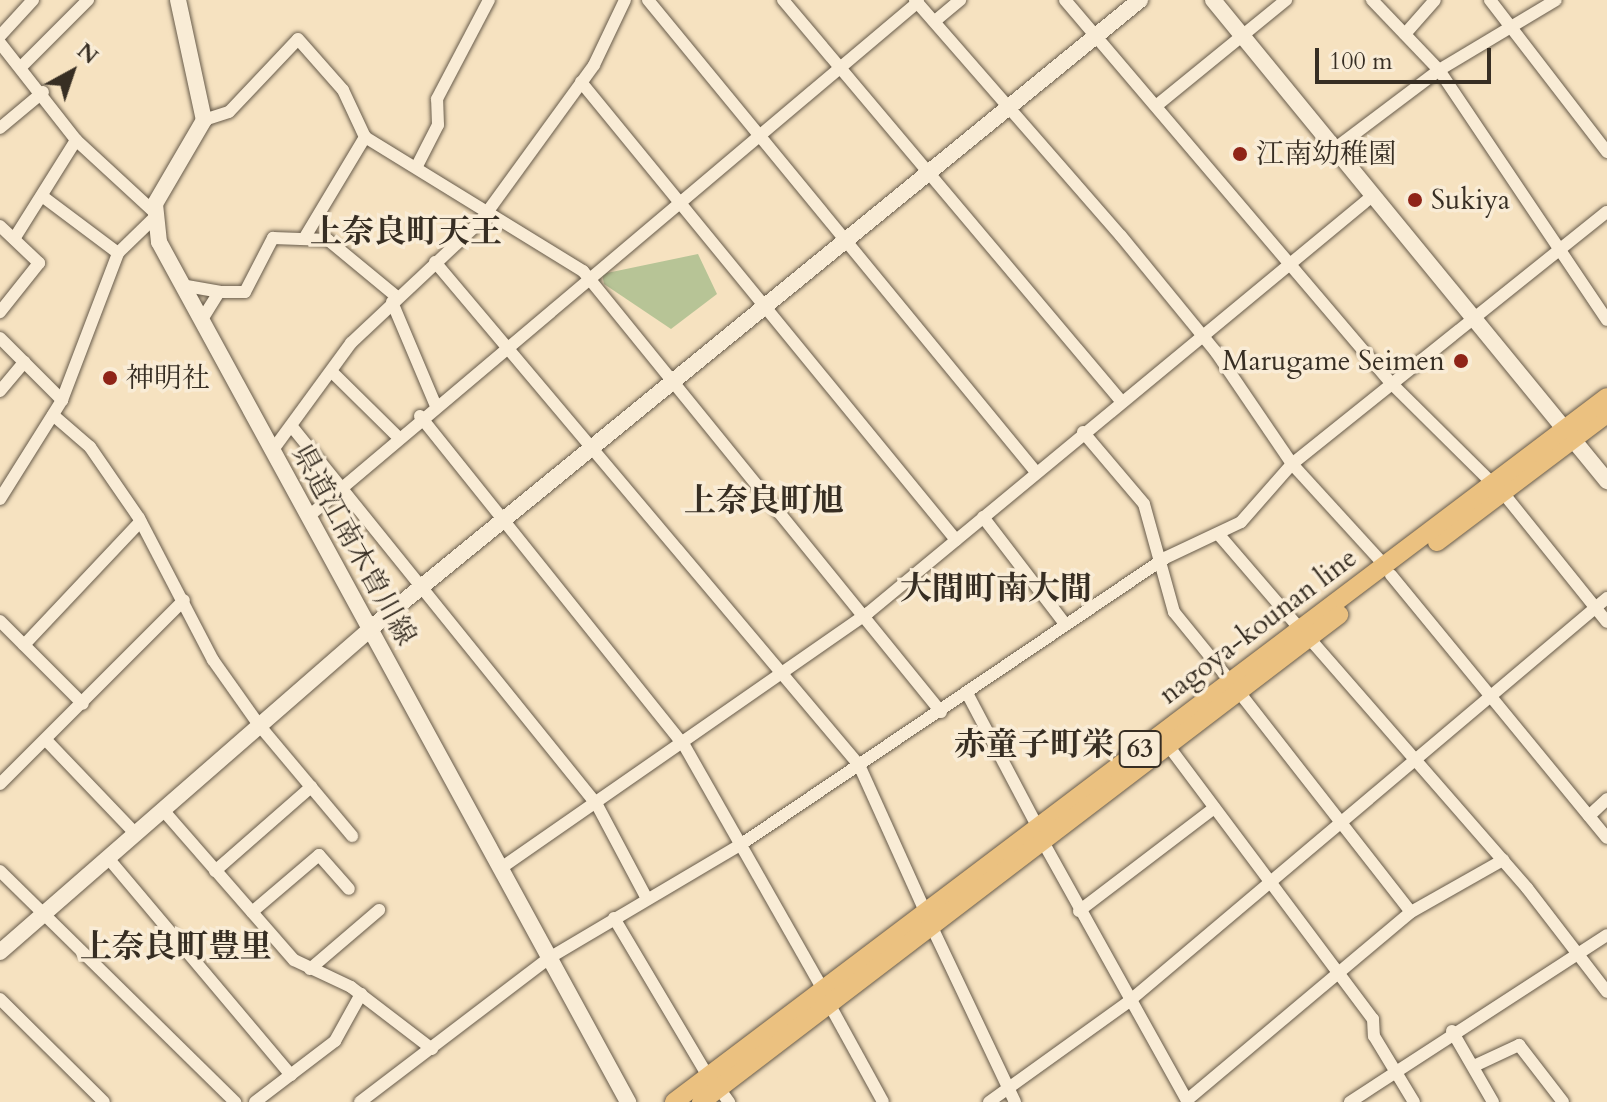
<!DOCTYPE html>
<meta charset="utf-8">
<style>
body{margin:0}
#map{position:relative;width:1607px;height:1102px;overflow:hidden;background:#f6e2c0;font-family:Cardo,"Noto Serif JP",serif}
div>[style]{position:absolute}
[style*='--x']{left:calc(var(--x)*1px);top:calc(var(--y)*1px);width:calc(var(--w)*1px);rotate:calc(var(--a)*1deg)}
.green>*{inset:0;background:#b7c496}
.roads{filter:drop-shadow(0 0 2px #675b4a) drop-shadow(0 0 2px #675b4a)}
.street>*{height:12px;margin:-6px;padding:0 6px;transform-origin:6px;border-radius:6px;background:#f9ecd6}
.secondary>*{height:16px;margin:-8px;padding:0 8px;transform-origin:8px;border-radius:8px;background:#f9ecd6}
.primary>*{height:18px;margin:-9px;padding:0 9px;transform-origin:9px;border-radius:9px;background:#ebc180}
.dots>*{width:22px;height:22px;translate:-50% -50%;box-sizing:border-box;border:4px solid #f9ecd6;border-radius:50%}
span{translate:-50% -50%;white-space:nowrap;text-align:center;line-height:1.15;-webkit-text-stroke:7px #f9ecd6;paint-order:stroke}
.shield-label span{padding:2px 6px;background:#f9ecd6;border:2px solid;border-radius:6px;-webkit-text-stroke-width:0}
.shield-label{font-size:26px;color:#372e23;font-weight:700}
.poi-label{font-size:28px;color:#372e23}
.left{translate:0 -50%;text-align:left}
.right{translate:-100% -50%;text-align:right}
.street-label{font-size:28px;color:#372e23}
.quarter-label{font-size:32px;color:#372e23;font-weight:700}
.north{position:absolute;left:32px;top:32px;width:80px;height:80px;-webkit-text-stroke:6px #f9ecd6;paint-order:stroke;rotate:40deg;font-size:22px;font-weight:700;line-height:32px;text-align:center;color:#372e23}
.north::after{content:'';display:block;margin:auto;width:28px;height:36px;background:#372e23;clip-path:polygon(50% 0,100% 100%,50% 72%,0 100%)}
.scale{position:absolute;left:1315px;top:48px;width:176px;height:36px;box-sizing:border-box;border:4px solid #372e23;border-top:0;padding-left:10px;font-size:24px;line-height:28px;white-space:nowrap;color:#372e23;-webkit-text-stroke:6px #f9ecd6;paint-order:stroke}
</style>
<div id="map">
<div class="green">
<i style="clip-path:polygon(698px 254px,717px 294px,671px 329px,604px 284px,602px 274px)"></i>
</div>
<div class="roads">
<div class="street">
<i style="--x:648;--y:0;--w:610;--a:50.59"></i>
<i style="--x:783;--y:0;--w:524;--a:49.87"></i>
<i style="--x:915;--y:0;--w:313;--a:48.9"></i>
<i style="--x:1121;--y:236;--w:150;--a:50.7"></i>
<i style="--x:1216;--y:352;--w:135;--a:55.8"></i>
<i style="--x:1292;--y:464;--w:139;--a:47.6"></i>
<i style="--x:1065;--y:0;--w:503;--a:49.6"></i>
<i style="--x:1391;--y:383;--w:144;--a:44.7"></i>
<i style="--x:1372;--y:0;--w:97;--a:46.3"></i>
<i style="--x:1439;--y:70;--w:301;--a:56.1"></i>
<i style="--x:1490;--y:0;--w:192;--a:52.4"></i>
<i style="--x:935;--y:21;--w:33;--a:-40"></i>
<i style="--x:1405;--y:34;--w:45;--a:-48.6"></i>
<i style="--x:0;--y:36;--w:49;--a:-47.5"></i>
<i style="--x:0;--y:43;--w:123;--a:51.9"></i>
<i style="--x:76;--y:140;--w:105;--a:42.7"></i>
<i style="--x:21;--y:67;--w:95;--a:-45"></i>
<i style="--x:581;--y:82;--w:592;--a:50.69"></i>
<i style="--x:1156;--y:106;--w:168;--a:-39.2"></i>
<i style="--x:204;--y:120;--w:26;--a:-18"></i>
<i style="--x:229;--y:112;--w:100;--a:-46.6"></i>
<i style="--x:298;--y:39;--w:68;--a:48.6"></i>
<i style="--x:343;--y:90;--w:52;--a:64.9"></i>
<i style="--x:365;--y:137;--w:256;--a:31.6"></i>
<i style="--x:583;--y:271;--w:568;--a:50.93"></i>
<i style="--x:0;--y:128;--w:56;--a:-39.9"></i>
<i style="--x:1333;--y:150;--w:133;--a:-37"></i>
<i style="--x:1439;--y:70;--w:136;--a:-30.9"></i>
<i style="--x:418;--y:164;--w:44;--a:-62.9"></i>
<i style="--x:438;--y:125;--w:26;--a:-92"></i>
<i style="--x:437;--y:99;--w:112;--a:-62.3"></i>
<i style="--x:42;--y:196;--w:95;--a:36.9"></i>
<i style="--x:0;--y:226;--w:54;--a:43.5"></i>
<i style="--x:39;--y:263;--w:63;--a:128.5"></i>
<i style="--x:305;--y:237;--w:117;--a:-59"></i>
<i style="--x:14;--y:239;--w:117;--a:-57.9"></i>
<i style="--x:435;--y:262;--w:658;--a:49.87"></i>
<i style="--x:859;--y:765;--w:160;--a:65.7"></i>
<i style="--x:181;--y:285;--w:39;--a:10"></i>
<i style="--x:392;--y:302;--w:111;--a:67.1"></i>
<i style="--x:201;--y:321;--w:34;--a:-58"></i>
<i style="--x:219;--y:292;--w:26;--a:0"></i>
<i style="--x:245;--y:292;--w:61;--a:-62.6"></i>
<i style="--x:273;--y:238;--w:55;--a:2.1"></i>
<i style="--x:328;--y:240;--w:89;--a:39.6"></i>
<i style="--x:0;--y:338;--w:88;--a:45"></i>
<i style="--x:332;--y:372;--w:93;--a:44.6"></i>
<i style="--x:0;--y:391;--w:38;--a:-50"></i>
<i style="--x:53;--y:415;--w:49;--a:40.9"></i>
<i style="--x:90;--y:447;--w:86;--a:55.4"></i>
<i style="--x:139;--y:518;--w:160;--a:62.5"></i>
<i style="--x:213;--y:660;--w:80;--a:54.7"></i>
<i style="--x:259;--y:725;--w:145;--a:50"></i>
<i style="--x:420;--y:416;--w:422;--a:51.3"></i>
<i style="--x:684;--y:745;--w:279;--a:60.4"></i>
<i style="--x:293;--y:428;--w:482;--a:51.1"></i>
<i style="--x:596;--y:803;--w:109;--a:62"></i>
<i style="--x:1083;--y:432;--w:94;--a:49.7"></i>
<i style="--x:1144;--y:504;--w:112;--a:74.5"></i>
<i style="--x:1174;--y:612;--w:89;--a:50.9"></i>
<i style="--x:272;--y:451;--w:134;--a:-53.8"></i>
<i style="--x:351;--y:343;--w:177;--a:-43.2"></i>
<i style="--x:480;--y:222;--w:194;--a:-54"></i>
<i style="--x:594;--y:65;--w:72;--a:-64.5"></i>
<i style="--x:1504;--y:494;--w:164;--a:51.2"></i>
<i style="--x:0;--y:499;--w:117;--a:-57.9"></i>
<i style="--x:62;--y:400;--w:157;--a:-69.1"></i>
<i style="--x:118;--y:253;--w:49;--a:-44.2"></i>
<i style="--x:309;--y:516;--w:797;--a:-40.16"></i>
<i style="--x:983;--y:517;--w:135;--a:52.5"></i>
<i style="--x:1220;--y:536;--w:123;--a:49.3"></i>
<i style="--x:1391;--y:575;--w:340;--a:50.6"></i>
<i style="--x:0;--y:621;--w:117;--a:45"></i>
<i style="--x:1309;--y:638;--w:332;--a:48.9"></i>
<i style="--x:1527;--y:888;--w:131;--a:52.4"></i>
<i style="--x:24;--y:645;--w:170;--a:-46.7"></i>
<i style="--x:1239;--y:692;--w:279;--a:52"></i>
<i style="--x:967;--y:693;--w:150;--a:62.2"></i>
<i style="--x:46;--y:740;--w:129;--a:46.3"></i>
<i style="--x:1164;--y:740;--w:349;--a:53.2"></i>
<i style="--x:1373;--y:1019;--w:17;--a:87"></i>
<i style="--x:1374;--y:1036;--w:77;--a:58.8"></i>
<i style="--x:0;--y:784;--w:260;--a:-45"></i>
<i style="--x:163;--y:810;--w:199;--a:48.9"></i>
<i style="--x:294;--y:960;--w:63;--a:25.3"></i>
<i style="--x:351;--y:987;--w:102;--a:37.4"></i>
<i style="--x:1589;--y:816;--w:25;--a:-43"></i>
<i style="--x:1042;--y:840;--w:300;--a:60.9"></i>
<i style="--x:108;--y:858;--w:284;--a:49.9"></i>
<i style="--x:501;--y:868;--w:447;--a:-34.8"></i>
<i style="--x:868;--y:613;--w:653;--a:-39.59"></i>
<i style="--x:0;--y:871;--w:330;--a:44.5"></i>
<i style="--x:215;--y:871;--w:128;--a:-41.2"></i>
<i style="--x:1079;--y:911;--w:170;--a:-37.3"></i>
<i style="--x:252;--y:912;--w:88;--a:-40.4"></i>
<i style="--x:319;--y:855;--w:45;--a:48.6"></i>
<i style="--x:614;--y:918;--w:180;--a:59.3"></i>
<i style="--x:930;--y:923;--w:198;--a:64.6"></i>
<i style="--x:310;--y:969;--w:91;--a:-40.5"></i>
<i style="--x:0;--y:999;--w:146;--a:44.7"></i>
<i style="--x:827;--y:1000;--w:116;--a:61.2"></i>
<i style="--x:1452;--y:1031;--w:82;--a:60"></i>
<i style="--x:1474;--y:1066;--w:50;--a:-25"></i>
<i style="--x:1519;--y:1045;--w:72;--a:52.3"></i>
<i style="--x:718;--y:1087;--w:19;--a:54"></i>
<i style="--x:1187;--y:1100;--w:292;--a:-40"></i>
<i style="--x:1411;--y:912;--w:106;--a:-29.5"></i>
<i style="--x:255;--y:1102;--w:101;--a:-37.3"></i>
<i style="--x:335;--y:1041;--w:54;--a:-61"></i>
<i style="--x:360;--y:1102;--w:238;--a:-37.3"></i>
<i style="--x:549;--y:958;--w:222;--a:-30.6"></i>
<i style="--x:740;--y:845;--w:513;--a:-34.03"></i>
<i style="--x:1165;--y:558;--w:84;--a:-25.3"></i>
<i style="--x:1241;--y:522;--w:77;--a:-48.7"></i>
<i style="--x:1292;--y:464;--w:403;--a:-38.7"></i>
<i style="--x:989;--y:1102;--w:170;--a:-35.7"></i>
<i style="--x:1127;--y:1003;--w:628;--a:-40.16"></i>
<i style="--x:1350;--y:1102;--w:306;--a:-33"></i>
</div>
<div class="secondary">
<i style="--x:178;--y:0;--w:123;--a:77.8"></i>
<i style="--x:204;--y:120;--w:97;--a:120.3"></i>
<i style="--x:155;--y:204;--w:38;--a:84"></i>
<i style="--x:159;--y:242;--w:980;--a:61.39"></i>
<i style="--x:1213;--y:0;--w:622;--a:50.68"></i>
<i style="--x:0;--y:952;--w:493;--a:-41.1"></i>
<i style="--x:371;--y:628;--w:993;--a:-39.24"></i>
</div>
<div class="primary">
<i style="--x:1437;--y:542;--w:213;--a:-37"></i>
<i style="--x:674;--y:1102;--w:1169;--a:-37.08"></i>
<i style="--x:701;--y:1102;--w:803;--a:-37.36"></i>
</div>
</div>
<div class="dots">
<i style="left:1240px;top:154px;background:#8f2418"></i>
<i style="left:1415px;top:200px;background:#8f2418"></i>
<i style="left:1461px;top:361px;background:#8f2418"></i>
<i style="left:110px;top:378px;background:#8f2418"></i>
</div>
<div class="shield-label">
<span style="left:1140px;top:749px">63</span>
</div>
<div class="poi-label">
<span class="left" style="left:1256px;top:154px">江南幼稚園</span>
<span class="left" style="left:1431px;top:200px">Sukiya</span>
<span class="right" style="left:1445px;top:361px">Marugame Seimen</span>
<span class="left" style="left:126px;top:378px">神明社</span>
</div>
<div class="street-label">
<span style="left:354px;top:545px;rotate:61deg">県道江南木曽川線</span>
<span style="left:1258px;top:626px;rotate:-37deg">nagoya-kounan line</span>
</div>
<div class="quarter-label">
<span style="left:406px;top:232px">上奈良町天王</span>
<span style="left:764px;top:501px">上奈良町旭</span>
<span style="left:996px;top:589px">大間町南大間</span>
<span style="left:1034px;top:745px">赤童子町栄</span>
<span style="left:176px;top:947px">上奈良町豊里</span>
</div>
<div class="north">N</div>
<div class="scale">100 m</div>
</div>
